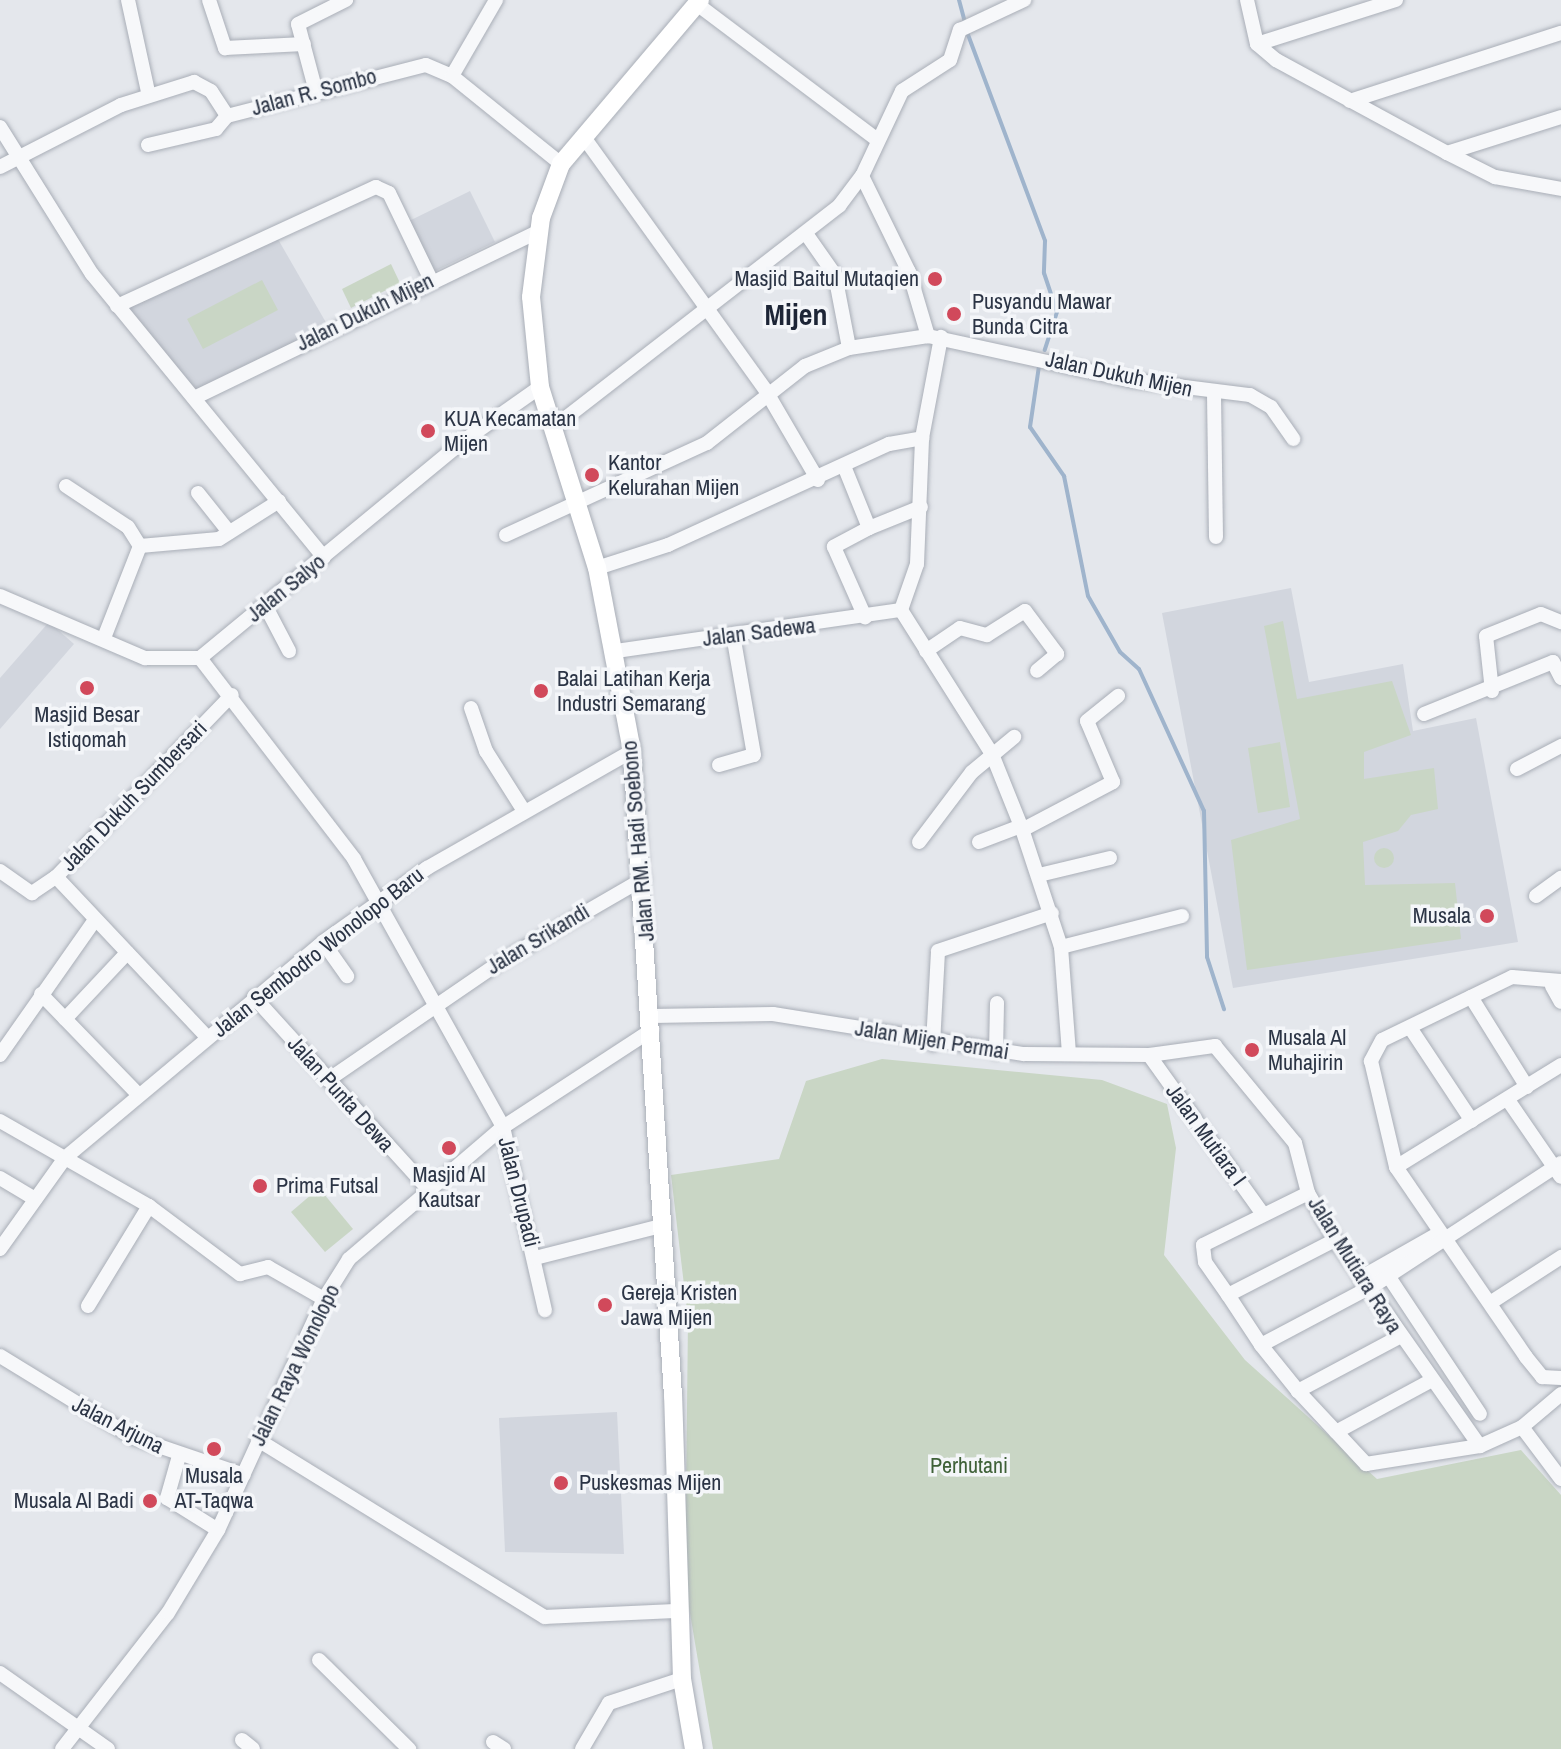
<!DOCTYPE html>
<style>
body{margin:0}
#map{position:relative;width:1561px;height:1749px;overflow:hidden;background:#e4e7ec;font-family:"Archivo Narrow",sans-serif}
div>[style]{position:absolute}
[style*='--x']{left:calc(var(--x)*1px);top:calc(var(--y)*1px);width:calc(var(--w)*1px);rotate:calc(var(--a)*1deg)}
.built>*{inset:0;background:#d2d6de}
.green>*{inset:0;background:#c9d6c5}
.round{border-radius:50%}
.stream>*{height:4px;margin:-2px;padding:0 2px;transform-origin:2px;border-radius:2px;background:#9fb4cc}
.roads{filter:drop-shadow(0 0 2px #a9aeb7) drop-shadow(0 0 2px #a9aeb7)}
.minor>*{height:14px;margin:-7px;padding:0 7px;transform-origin:7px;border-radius:7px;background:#f7f8fa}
.major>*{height:18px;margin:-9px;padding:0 9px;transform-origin:9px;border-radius:9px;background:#fff}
.dots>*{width:22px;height:22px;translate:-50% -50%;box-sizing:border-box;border:4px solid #f4f6f9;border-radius:50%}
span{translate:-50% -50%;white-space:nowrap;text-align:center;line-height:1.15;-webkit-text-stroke:7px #f4f6f9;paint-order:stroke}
.street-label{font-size:22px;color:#2b3445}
.poi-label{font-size:22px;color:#2b3445}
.right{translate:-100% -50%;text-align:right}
.left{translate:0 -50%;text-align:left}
.park-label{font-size:22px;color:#3f6138}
.district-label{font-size:30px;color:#1d2536;font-weight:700}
</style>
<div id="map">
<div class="built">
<i style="clip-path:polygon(470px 191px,495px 242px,429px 274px,405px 223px)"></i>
<i style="clip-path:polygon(275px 234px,328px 326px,194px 395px,127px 308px)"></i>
<i style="clip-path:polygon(1291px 588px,1309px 682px,1403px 664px,1413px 731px,1476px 718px,1518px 942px,1233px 988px,1162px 613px)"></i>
<i style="clip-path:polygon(49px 622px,74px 644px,0 729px,0 678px)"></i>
<i style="clip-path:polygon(617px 1412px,624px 1554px,505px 1552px,499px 1418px)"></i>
</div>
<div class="green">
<i style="clip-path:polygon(391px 264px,400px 283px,351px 308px,342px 289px)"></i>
<i style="clip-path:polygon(262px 280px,278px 310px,203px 349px,187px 319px)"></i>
<i style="clip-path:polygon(1283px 621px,1297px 699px,1392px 681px,1411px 735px,1364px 752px,1364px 779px,1434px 768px,1438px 809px,1411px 815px,1398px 831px,1363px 842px,1365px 885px,1455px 883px,1461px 939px,1247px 970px,1231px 840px,1300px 819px,1264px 626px)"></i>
<i style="clip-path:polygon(1280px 742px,1290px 807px,1258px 813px,1248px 748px)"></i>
<i class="round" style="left:1374px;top:848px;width:20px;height:20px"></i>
<i style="clip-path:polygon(882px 1059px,1102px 1080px,1167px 1104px,1176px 1148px,1164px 1255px,1245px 1360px,1377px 1479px,1521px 1450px,1561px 1495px,1561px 1749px,713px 1749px,685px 1584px,688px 1319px,671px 1175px,779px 1159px,806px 1081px)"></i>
<i style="clip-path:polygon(319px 1188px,353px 1229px,325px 1252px,291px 1212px)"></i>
</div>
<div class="stream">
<i style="--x:959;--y:0;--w:24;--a:75"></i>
<i style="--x:967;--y:32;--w:223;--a:69.5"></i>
<i style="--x:1045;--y:241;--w:32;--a:92"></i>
<i style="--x:1044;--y:273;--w:41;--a:71.6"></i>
<i style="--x:1057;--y:312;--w:40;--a:108"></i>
<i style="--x:1039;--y:366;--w:62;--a:98.4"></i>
<i style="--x:1030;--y:427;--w:60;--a:55.2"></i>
<i style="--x:1064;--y:476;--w:122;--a:78.7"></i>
<i style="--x:1088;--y:596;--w:64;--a:60.3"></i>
<i style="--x:1120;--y:652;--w:25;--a:42"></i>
<i style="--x:1139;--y:669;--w:156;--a:65.4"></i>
<i style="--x:1204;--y:811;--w:146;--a:88.8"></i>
<i style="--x:1207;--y:957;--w:55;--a:71.9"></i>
</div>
<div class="roads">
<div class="minor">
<i style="--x:128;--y:0;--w:98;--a:77.7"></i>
<i style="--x:209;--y:0;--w:51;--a:71.6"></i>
<i style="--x:225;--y:48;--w:79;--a:-2.9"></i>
<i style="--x:1247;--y:0;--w:45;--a:77.2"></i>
<i style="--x:1257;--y:44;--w:25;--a:40"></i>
<i style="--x:1276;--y:60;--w:195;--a:28.5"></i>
<i style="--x:1447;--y:153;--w:120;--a:-17.5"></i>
<i style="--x:697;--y:4;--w:223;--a:37"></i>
<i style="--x:1257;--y:44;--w:146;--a:-17.6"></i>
<i style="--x:452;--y:76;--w:88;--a:-59.9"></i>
<i style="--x:315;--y:88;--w:66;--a:-104.9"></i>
<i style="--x:298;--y:24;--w:54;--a:-26.6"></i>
<i style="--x:1350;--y:101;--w:222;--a:-17.9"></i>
<i style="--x:0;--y:127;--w:173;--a:58"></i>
<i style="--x:92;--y:274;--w:366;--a:50.7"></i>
<i style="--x:583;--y:136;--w:314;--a:54.3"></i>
<i style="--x:766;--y:391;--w:103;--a:59.7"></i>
<i style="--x:148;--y:145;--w:70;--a:-13.2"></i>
<i style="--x:216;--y:129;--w:17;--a:-50"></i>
<i style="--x:1447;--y:153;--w:54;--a:26.6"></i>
<i style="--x:1495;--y:177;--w:67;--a:10.3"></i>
<i style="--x:0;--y:167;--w:136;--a:-27.1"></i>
<i style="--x:121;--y:105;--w:77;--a:-17.5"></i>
<i style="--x:194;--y:82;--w:19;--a:28"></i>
<i style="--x:211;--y:91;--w:30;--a:57"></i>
<i style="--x:227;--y:116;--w:205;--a:-14.4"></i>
<i style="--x:426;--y:65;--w:28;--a:23"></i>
<i style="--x:452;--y:76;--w:140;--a:38.9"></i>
<i style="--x:862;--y:176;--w:107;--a:63.9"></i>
<i style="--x:909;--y:272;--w:67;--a:73.5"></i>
<i style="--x:807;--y:235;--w:49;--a:55"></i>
<i style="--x:835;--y:275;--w:74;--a:79.1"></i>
<i style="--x:117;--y:306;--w:285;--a:-24.7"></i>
<i style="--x:376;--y:187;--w:14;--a:25"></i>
<i style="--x:389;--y:193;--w:97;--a:64.2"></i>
<i style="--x:1214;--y:394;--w:143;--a:89.2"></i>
<i style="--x:194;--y:398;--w:383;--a:-25.8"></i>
<i style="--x:554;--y:427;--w:361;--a:-37.8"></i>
<i style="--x:839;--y:206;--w:38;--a:-53"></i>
<i style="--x:862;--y:176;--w:94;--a:-64.8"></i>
<i style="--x:902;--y:91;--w:57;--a:-32.9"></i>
<i style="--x:950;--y:60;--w:32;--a:-72"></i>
<i style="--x:960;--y:30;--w:71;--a:-25.1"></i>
<i style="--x:844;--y:466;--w:67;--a:68"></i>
<i style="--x:869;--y:528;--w:40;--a:152"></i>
<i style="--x:834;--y:547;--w:77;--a:66.1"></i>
<i style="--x:66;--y:486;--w:74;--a:33.5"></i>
<i style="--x:128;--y:527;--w:22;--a:58"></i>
<i style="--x:140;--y:546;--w:99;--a:111.4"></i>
<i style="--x:198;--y:493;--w:50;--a:51.5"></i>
<i style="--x:869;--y:528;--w:56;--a:-22"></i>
<i style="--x:506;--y:535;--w:221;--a:-24.6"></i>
<i style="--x:707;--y:443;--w:125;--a:-38.2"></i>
<i style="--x:805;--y:366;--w:48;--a:-22.2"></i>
<i style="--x:849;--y:348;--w:80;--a:-8.6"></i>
<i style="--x:928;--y:336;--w:206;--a:12.3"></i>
<i style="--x:1129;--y:380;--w:122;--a:7.1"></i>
<i style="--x:1250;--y:395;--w:24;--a:30"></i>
<i style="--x:1271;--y:407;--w:39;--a:55"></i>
<i style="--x:140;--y:546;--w:79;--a:-5.1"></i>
<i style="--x:219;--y:539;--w:71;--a:-32.3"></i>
<i style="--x:597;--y:568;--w:75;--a:-17.9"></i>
<i style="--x:668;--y:545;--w:243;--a:-24.6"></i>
<i style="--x:889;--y:444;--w:34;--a:-10"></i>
<i style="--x:0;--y:596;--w:158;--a:23.2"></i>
<i style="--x:145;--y:658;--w:55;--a:0"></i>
<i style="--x:200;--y:658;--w:340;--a:-39.5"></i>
<i style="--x:462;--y:442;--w:95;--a:-35.2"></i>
<i style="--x:265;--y:605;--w:52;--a:62.4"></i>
<i style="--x:901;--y:610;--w:170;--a:57.7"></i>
<i style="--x:992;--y:754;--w:78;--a:68.1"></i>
<i style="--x:1021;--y:826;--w:127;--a:71.7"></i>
<i style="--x:1061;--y:947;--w:107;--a:85.7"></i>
<i style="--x:901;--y:610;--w:49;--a:-70.8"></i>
<i style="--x:917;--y:564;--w:126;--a:-87.7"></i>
<i style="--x:922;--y:438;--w:103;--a:-79.3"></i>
<i style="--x:616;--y:651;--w:288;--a:-8.2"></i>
<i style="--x:926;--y:651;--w:41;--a:-34.1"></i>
<i style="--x:960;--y:628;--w:28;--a:15"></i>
<i style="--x:987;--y:635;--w:45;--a:-32.3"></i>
<i style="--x:1025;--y:611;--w:54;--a:53.3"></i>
<i style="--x:1057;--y:654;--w:26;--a:140"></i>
<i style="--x:200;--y:658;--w:253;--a:52.5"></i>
<i style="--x:354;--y:859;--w:307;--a:60.9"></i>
<i style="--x:503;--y:1127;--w:188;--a:77.1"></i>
<i style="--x:1492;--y:691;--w:55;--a:-96.2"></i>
<i style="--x:1486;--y:636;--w:59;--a:-21.8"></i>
<i style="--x:1541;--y:614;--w:22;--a:22"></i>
<i style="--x:471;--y:708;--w:46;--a:70.8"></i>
<i style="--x:486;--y:751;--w:71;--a:57.7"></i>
<i style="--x:1424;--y:714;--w:139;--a:-22"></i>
<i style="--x:1553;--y:662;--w:18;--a:63"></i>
<i style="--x:719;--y:765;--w:36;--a:-16"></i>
<i style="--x:754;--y:755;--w:122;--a:-99.9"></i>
<i style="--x:1517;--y:769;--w:50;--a:-27.6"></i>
<i style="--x:1022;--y:830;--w:103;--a:-27.8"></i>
<i style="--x:1113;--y:782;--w:66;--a:-113.1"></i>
<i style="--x:1087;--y:721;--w:40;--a:-39"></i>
<i style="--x:919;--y:842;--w:88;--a:-52.9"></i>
<i style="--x:972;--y:772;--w:55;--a:-39.8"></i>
<i style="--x:979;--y:842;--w:45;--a:-20.9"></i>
<i style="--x:0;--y:871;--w:39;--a:35"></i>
<i style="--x:32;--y:893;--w:29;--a:-34"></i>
<i style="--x:1039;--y:875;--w:73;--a:-13.5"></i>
<i style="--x:1536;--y:896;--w:31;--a:-36"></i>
<i style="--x:323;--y:942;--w:42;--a:54.8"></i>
<i style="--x:1061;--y:947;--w:125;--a:-14.4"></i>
<i style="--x:1561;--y:981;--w:49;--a:-175.3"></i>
<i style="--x:1512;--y:977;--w:144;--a:154.1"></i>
<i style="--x:1382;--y:1040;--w:24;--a:118"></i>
<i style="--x:1371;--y:1061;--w:109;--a:76.7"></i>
<i style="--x:1396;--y:1167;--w:230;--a:55.6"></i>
<i style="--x:1526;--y:1357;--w:26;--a:51"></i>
<i style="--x:1542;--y:1377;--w:19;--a:3"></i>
<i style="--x:1552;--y:986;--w:18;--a:61"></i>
<i style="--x:41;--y:994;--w:141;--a:45.9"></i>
<i style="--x:254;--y:997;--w:261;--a:47.8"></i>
<i style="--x:1471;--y:997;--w:106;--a:58.1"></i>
<i style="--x:652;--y:1016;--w:121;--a:-0.9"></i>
<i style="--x:773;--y:1014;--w:254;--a:9.1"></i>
<i style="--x:1024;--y:1054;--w:125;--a:0.5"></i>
<i style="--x:1149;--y:1055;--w:67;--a:-7.8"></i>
<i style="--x:1215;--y:1046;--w:126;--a:50.5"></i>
<i style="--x:1295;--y:1143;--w:52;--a:75.4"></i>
<i style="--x:1308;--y:1193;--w:54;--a:60.1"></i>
<i style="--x:1335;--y:1240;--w:252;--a:54.9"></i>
<i style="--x:65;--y:1019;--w:91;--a:-46.8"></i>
<i style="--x:1411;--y:1029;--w:110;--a:56.5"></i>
<i style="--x:207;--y:1037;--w:220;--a:-133.3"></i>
<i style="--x:56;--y:877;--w:253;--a:-46"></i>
<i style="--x:933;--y:1044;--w:93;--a:-86.9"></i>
<i style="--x:938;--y:951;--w:120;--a:-18.4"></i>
<i style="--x:996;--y:1052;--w:49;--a:-88.8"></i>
<i style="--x:0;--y:1055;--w:165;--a:-54.9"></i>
<i style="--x:1149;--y:1055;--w:196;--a:54.4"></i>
<i style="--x:328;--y:1080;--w:214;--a:-34.4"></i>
<i style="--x:505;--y:959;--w:160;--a:-30.1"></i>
<i style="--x:1508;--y:1100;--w:93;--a:55.5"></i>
<i style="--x:0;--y:1121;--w:172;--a:29.7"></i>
<i style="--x:149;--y:1206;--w:114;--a:36.8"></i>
<i style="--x:240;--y:1274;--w:29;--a:-14"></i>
<i style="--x:268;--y:1267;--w:64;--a:29.7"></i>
<i style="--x:1396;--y:1167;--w:194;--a:-31.7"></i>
<i style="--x:0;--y:1178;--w:41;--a:31"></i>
<i style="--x:0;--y:1249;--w:112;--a:-54.5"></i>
<i style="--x:65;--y:1158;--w:336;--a:-39.9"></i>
<i style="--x:323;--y:942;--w:128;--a:-35.4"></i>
<i style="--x:427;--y:868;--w:236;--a:-29.7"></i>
<i style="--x:535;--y:1258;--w:130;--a:-14.3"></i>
<i style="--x:1383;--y:1268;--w:175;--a:56.4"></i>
<i style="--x:1360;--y:1278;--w:87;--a:-29.5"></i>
<i style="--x:1228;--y:1295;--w:40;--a:-124.9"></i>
<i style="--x:1205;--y:1262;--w:17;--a:-97"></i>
<i style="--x:1203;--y:1245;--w:117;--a:-26.3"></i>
<i style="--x:1490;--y:1303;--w:85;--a:-32.9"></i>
<i style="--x:88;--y:1306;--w:117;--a:-58.6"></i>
<i style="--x:1399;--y:1337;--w:115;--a:151.9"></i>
<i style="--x:1298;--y:1391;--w:100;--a:47"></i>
<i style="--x:1366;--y:1464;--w:115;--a:-9"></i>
<i style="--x:1480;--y:1446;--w:46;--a:-24.3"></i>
<i style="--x:1522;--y:1427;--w:51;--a:-40.2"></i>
<i style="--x:1261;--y:1345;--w:60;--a:-123.4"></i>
<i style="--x:1228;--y:1295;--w:120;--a:-27.2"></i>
<i style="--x:0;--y:1356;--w:155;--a:31.5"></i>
<i style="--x:132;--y:1437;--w:118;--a:18.7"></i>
<i style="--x:1298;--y:1391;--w:59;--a:-128.8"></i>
<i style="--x:1261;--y:1345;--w:130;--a:-27.9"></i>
<i style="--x:1376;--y:1284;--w:221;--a:-33.2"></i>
<i style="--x:1522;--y:1427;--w:65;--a:53.1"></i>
<i style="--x:1336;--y:1432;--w:109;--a:-28.4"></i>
<i style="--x:258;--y:1440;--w:337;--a:31.7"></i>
<i style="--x:545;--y:1617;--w:134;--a:-2.6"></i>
<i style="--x:179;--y:1456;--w:44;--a:105.9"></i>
<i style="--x:167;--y:1498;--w:60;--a:32.1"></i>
<i style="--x:319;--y:1660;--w:127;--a:44.7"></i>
<i style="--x:0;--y:1673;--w:132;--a:35.1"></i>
<i style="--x:242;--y:1740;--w:14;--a:39"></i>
<i style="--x:493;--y:1742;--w:13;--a:32"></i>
<i style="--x:62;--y:1749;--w:172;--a:-52.1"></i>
<i style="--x:168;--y:1613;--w:97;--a:-58.9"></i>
<i style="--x:218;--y:1530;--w:254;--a:-65.4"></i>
<i style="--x:324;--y:1299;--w:47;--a:-58"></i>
<i style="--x:349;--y:1259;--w:203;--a:-40.6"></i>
<i style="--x:503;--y:1127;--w:178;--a:-33.1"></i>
<i style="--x:582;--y:1749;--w:53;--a:-59.6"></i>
<i style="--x:609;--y:1703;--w:77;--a:-18.2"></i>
</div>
<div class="major">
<i style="--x:694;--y:1749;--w:71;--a:-99.7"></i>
<i style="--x:682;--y:1679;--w:283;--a:-91.8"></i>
<i style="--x:673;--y:1396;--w:646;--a:-93.64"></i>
<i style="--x:632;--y:751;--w:186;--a:-100.8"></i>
<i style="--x:597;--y:568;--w:190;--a:-107.5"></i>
<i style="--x:540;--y:387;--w:90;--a:-95.7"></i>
<i style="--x:531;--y:297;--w:80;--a:-82.8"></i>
<i style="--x:541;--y:218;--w:58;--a:-69.7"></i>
<i style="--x:561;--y:164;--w:215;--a:-49.7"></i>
</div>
</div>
<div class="dots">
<i style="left:935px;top:279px;background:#d1495b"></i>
<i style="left:954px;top:314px;background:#d1495b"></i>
<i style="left:428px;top:431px;background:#d1495b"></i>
<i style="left:592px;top:475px;background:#d1495b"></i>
<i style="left:87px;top:688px;background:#d1495b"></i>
<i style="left:541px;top:691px;background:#d1495b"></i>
<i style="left:1487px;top:916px;background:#d1495b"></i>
<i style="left:1252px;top:1050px;background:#d1495b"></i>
<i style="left:449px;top:1148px;background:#d1495b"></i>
<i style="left:260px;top:1186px;background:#d1495b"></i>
<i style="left:605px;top:1305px;background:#d1495b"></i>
<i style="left:214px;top:1449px;background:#d1495b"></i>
<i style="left:561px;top:1483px;background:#d1495b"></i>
<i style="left:150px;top:1501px;background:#d1495b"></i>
</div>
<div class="street-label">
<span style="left:314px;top:92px;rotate:-15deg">Jalan R. Sombo</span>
<span style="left:365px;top:312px;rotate:-26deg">Jalan Dukuh Mijen</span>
<span style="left:1119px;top:374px;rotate:12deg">Jalan Dukuh Mijen</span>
<span style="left:286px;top:588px;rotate:-39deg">Jalan Salyo</span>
<span style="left:759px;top:632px;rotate:-7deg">Jalan Sadewa</span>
<span style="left:134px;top:796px;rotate:-46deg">Jalan Dukuh Sumbersari</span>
<span style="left:638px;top:841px;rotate:-95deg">Jalan RM. Hadi Soebono</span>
<span style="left:538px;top:939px;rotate:-31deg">Jalan Srikandi</span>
<span style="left:318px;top:952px;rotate:-38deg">Jalan Sembodro Wonolopo Baru</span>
<span style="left:932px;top:1040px;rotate:9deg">Jalan Mijen Permai</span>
<span style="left:341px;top:1094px;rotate:48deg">Jalan Punta Dewa</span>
<span style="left:1206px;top:1135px;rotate:54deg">Jalan Mutiara I</span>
<span style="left:519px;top:1192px;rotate:76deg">Jalan Drupadi</span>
<span style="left:1355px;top:1265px;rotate:58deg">Jalan Mutiara Raya</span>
<span style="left:295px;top:1365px;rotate:-64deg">Jalan Raya Wonolopo</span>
<span style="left:118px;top:1425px;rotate:27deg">Jalan Arjuna</span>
</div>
<div class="poi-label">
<span class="right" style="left:919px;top:279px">Masjid Baitul Mutaqien</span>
<span class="left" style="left:972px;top:314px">Pusyandu Mawar<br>Bunda Citra</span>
<span class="left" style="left:444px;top:431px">KUA Kecamatan<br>Mijen</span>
<span class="left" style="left:608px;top:475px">Kantor<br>Kelurahan Mijen</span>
<span class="left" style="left:557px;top:691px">Balai Latihan Kerja<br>Industri Semarang</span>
<span style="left:87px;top:727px">Masjid Besar<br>Istiqomah</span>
<span class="right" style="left:1471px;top:916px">Musala</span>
<span class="left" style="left:1268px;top:1050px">Musala Al<br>Muhajirin</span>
<span style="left:449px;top:1187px">Masjid Al<br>Kautsar</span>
<span class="left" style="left:276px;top:1186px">Prima Futsal</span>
<span class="left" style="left:621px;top:1305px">Gereja Kristen<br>Jawa Mijen</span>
<span style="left:214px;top:1488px">Musala<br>AT-Taqwa</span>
<span class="left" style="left:579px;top:1483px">Puskesmas Mijen</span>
<span class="right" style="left:134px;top:1501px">Musala Al Badi</span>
</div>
<div class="park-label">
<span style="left:969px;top:1466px">Perhutani</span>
</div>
<div class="district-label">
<span style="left:796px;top:314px">Mijen</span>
</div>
</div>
